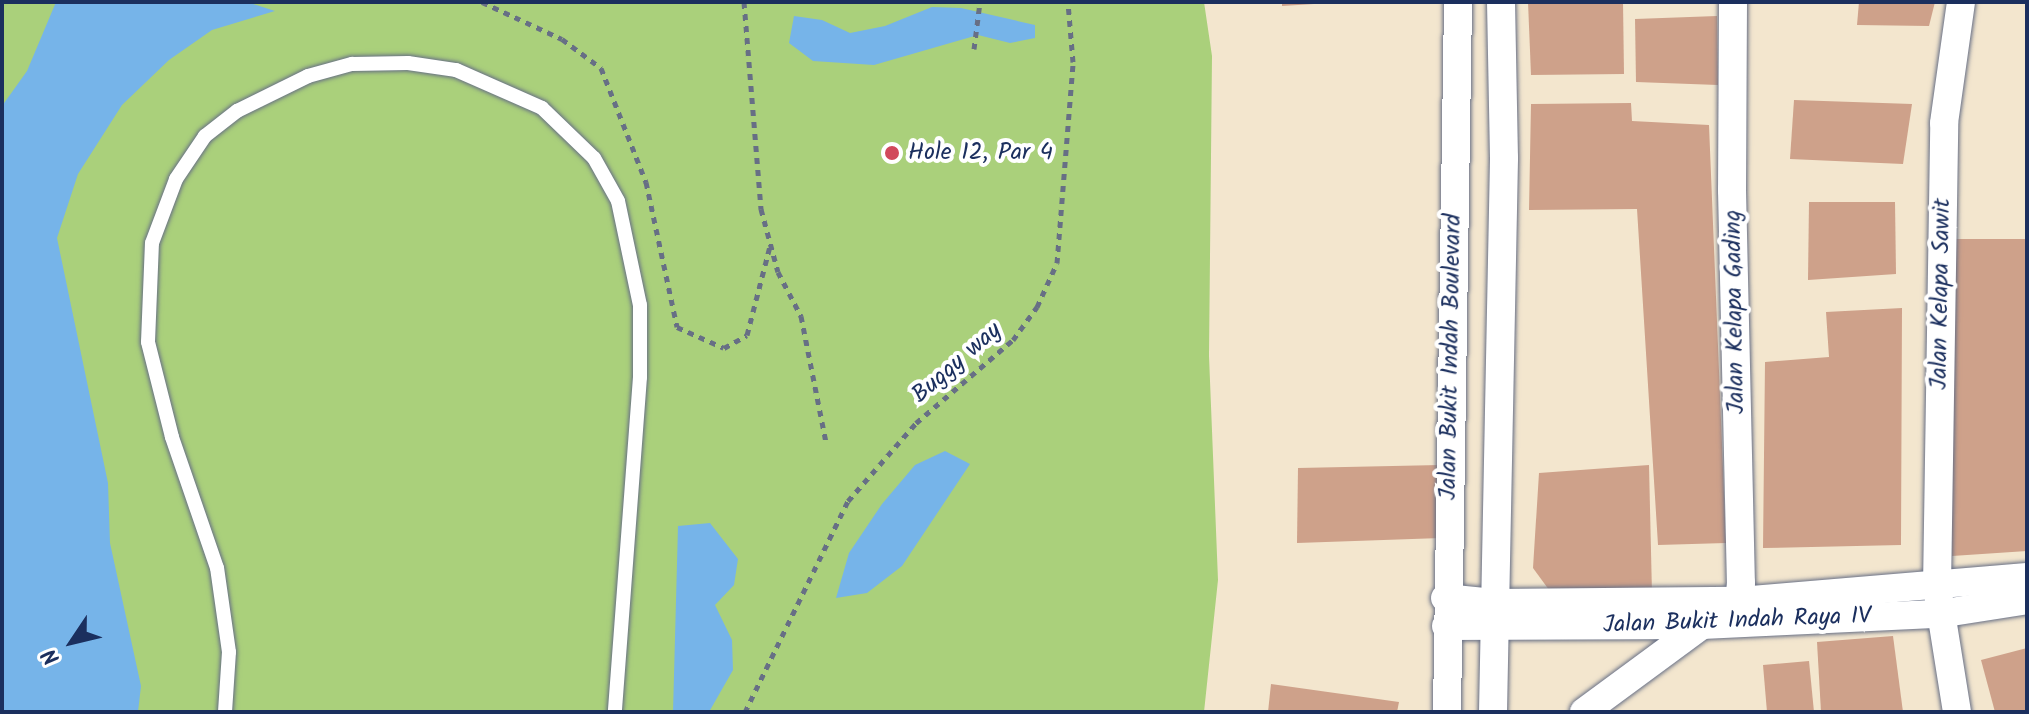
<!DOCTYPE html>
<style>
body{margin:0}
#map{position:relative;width:2029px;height:714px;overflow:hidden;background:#f3e6ce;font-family:Kalam,sans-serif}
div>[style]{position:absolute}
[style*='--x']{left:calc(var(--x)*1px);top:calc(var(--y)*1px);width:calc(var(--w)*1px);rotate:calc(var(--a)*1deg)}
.green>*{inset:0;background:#aad07b}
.water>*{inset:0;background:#76b4e9}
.building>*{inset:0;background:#cea18a}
.path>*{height:5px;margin-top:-2.5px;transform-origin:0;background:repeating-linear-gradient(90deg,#676f85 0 6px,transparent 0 12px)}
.roads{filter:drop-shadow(0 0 2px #676f85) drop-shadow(0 0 2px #676f85)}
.lane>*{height:14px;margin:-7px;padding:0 7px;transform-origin:7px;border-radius:7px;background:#fff}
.street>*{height:28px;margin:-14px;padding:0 14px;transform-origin:14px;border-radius:14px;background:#fff}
.dots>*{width:22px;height:22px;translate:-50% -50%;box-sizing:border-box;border:4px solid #fff;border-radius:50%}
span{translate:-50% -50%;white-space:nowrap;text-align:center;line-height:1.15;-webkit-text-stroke:8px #fff;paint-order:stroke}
.poi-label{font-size:24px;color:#1b2f5e}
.left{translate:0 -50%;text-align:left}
.street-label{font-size:24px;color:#1b2f5e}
.frame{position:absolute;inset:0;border:4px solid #1b2f5e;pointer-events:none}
.north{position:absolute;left:32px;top:602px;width:80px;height:80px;-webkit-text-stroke:6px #fff;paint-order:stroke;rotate:235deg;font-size:22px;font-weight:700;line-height:32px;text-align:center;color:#1b2f5e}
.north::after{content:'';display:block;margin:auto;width:28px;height:36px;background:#1b2f5e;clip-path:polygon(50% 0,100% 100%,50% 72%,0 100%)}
</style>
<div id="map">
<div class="green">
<i style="clip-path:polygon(2px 2px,1204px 2px,1212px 56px,1209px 356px,1218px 580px,1204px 712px,2px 712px)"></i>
</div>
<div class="water">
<i style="clip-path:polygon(56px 2px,247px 2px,275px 11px,212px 30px,169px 60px,122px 105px,78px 174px,57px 238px,108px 483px,110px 543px,141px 686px,138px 712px,2px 712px,2px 106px,27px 71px)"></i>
<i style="clip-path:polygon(932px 7px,961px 8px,1035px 25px,1035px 38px,1010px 43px,978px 35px,874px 65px,813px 61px,789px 43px,794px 16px,822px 20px,850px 33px,885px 26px)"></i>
<i style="clip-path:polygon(945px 451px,970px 464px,902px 566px,867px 593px,836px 598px,849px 553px,882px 504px,915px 465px)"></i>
<i style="clip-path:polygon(710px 523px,738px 559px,734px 585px,715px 605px,732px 640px,733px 670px,709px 712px,673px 712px,678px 526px)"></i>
</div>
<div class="building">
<i style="clip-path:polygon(1282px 2px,1313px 2px,1314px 4px,1282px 6px)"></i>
<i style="clip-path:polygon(1528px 2px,1623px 2px,1624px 74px,1531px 75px)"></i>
<i style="clip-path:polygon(1859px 2px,1935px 2px,1929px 26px,1857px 25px)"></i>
<i style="clip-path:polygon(1717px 16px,1718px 85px,1636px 82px,1635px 19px)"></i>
<i style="clip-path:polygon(1794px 100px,1912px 104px,1903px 164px,1790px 159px)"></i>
<i style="clip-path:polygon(1631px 103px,1632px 121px,1709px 125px,1726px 543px,1658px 545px,1637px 209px,1529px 210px,1531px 104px)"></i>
<i style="clip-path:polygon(1809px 202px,1895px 202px,1896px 274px,1808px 280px)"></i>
<i style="clip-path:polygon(1948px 239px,2027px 239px,2027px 551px,1952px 556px)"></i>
<i style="clip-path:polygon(1902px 308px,1901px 545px,1763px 548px,1765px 362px,1829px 357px,1826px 312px)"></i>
<i style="clip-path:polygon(1440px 465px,1441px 538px,1297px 543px,1298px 468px)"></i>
<i style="clip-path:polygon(1649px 465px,1652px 594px,1552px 594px,1533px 568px,1539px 473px)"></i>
<i style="clip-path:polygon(1893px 636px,1903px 712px,1821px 712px,1817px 642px)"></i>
<i style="clip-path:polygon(2027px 648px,2027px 712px,1995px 712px,1981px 660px)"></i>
<i style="clip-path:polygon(1809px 661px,1814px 712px,1767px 712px,1763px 665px)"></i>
<i style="clip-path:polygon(1271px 684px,1399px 702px,1397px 712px,1268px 712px)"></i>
</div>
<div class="path">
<i style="--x:482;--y:2;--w:88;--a:24.8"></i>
<i style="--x:562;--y:39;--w:49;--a:36.6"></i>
<i style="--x:601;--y:68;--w:123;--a:68.5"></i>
<i style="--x:646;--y:182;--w:148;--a:77.9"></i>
<i style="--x:677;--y:327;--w:51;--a:24.1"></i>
<i style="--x:724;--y:348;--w:26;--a:-29"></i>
<i style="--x:747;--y:335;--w:92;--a:-75.5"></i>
<i style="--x:744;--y:2;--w:208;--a:85.3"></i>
<i style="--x:761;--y:209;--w:65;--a:74.9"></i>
<i style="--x:778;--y:272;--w:50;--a:62.4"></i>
<i style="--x:801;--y:316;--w:128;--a:78.8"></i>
<i style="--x:974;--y:49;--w:47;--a:-82.7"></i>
<i style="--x:745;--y:712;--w:235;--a:-64"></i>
<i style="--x:848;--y:501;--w:103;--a:-48.9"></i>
<i style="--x:916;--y:423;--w:128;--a:-40.6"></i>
<i style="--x:1013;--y:340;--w:41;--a:-54"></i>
<i style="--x:1037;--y:307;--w:48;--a:-65.6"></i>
<i style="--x:1057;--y:263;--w:202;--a:-85.4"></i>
<i style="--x:1073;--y:62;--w:60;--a:-94.8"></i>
</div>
<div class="roads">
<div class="lane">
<i style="--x:225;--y:712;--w:60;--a:-86.2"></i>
<i style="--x:229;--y:652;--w:85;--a:-98.1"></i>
<i style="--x:217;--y:568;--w:139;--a:-109"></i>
<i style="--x:172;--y:437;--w:98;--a:-104.2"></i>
<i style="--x:148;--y:342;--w:99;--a:-87.7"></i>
<i style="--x:152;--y:243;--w:68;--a:-69.4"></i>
<i style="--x:176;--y:179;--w:52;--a:-56"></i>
<i style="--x:205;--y:136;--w:41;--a:-38"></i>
<i style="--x:237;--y:111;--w:79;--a:-26.2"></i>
<i style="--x:308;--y:76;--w:46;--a:-15.3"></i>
<i style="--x:352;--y:64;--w:56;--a:-1"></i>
<i style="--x:408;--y:63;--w:49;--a:8.3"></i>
<i style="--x:456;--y:70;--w:94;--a:23.8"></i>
<i style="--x:542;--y:108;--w:72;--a:43.9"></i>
<i style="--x:594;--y:158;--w:49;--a:60.8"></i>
<i style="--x:618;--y:201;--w:106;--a:78.1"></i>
<i style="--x:640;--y:305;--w:72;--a:90"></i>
<i style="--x:640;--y:377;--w:336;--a:94.3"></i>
</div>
<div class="street">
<i style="--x:1733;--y:2;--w:188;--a:90.3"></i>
<i style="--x:1732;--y:190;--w:393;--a:88.7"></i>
<i style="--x:1741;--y:583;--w:39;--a:96"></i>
<i style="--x:1445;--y:598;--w:49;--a:5.8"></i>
<i style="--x:1494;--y:603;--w:246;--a:-0.5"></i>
<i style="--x:1740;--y:601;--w:288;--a:-4.8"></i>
<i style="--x:1446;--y:626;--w:256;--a:-0.2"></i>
<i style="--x:1702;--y:625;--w:237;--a:-2.7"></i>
<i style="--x:1939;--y:614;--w:89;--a:-9"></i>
<i style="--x:1447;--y:712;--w:710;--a:-89.11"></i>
<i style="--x:1493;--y:712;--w:554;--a:-88.86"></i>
<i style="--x:1504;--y:158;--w:156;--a:-91.1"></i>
<i style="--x:1584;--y:712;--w:147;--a:-36.4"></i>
<i style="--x:1957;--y:712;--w:127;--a:-99.1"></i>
<i style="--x:1937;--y:587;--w:464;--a:-89.1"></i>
<i style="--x:1944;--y:123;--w:122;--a:-82"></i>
</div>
</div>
<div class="dots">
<i style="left:892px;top:153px;background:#d1495b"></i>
</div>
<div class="poi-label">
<span class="left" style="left:908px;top:153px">Hole 12, Par 4</span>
</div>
<div class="street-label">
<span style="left:1941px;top:294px;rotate:-89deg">Jalan Kelapa Sawit</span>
<span style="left:1735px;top:312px;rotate:-91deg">Jalan Kelapa Gading</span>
<span style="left:1451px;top:357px;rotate:-89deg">Jalan Bukit Indah Boulevard</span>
<span style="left:957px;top:363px;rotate:-41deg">Buggy way</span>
<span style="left:1737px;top:621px;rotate:-2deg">Jalan Bukit Indah Raya IV</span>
</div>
<div class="frame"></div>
<div class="north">N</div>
</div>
